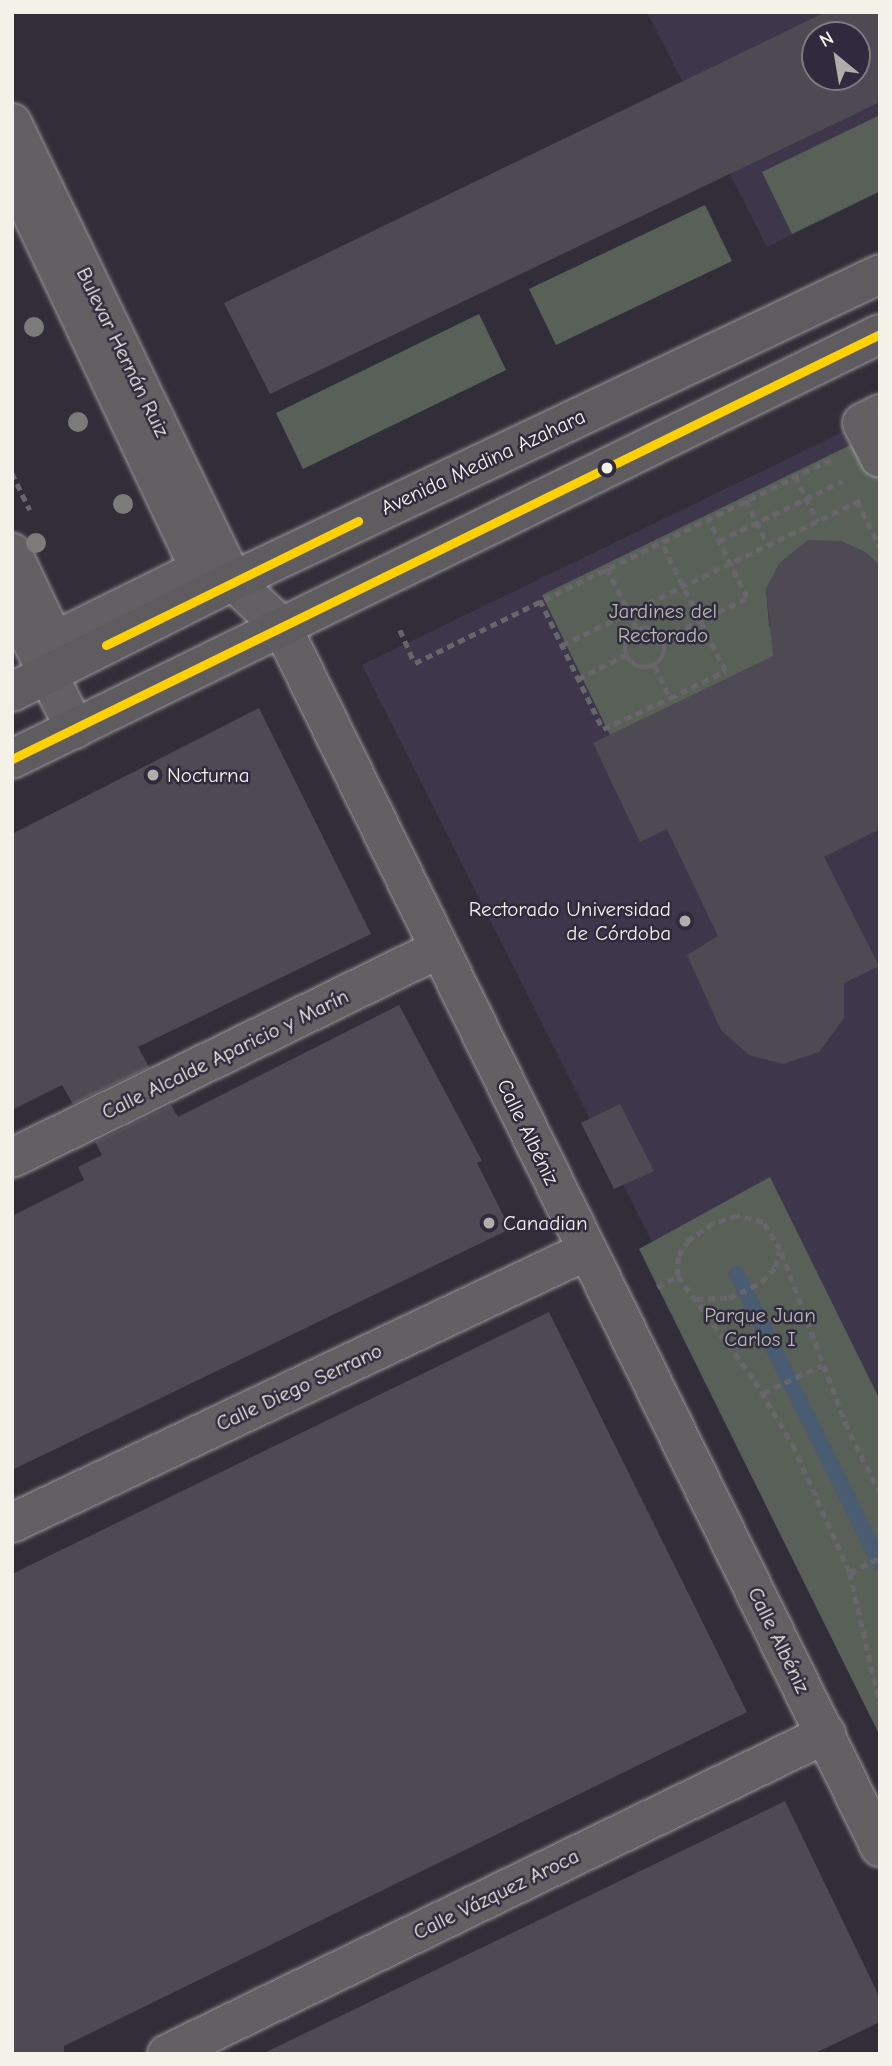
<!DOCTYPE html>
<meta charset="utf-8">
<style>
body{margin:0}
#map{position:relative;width:892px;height:2066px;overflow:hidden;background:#312e39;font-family:"Comic Neue",sans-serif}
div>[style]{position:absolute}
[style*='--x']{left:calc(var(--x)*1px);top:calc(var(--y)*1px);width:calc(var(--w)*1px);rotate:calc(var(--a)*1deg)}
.built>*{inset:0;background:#3e374b}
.green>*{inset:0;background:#586057}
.stream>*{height:16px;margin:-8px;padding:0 8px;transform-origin:8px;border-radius:8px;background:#495c71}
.building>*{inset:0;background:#4e4a54}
.path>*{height:4.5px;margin-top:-2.25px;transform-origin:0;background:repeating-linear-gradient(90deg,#68666b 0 7px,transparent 0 12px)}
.path>.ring{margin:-2.25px;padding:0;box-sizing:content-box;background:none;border:4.5px solid #68666b;border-radius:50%}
.roads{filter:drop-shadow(0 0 2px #9a989b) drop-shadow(0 0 2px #9a989b)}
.street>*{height:38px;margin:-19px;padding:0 19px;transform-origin:19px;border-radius:19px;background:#626063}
.secondary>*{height:38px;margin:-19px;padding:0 19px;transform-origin:19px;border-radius:19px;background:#626063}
.primary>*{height:38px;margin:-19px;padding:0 19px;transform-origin:19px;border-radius:19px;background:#5f5c5f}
.bus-1>*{height:9px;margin:-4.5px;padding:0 4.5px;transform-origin:4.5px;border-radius:4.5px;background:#ffd103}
.trees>*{width:20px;height:20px;margin:-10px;border-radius:50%;background:#7b7b7a}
.dots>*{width:19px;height:19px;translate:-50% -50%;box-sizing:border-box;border:4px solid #2f2a3d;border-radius:50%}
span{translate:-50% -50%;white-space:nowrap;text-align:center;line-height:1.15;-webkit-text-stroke:5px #2f2a3d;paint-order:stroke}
.street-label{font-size:21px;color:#f4f1e8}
.park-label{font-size:21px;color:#b8bab0}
.poi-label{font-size:21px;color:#f4f1e8}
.left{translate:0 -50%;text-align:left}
.right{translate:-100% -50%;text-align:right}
.frame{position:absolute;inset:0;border:14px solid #f4f1e8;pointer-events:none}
.north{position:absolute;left:801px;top:21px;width:70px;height:70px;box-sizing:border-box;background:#2f2a3d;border:2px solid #7e7a81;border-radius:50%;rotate:330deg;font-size:19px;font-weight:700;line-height:28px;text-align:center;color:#f4f1e8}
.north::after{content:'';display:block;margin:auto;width:24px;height:32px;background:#b0adab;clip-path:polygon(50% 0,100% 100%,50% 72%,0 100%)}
</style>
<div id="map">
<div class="built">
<i style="clip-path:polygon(evenodd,647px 12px,880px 12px,880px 192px,767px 247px,647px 12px,815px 35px,857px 35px,857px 77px,815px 77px,815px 35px)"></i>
<i style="clip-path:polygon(880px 414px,880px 1400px,770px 1178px,652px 1242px,362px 665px)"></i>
</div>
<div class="green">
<i style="clip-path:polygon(880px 115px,880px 191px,792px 234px,762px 172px)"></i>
<i style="clip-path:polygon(705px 205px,732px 261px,556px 345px,529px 289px)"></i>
<i style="clip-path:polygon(479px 314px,506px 370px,303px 469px,276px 413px)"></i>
<i style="clip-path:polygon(869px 436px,880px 458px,880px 566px,865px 552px,840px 541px,808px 541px,780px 563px,766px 589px,769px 625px,792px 673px,610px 735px,542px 595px)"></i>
<i style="clip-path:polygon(770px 1177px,880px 1400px,880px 1736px,639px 1249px)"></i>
</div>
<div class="stream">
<i style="--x:737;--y:1274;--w:322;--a:63.7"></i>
</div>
<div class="building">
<i style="clip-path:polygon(evenodd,826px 12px,880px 12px,880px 102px,270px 394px,224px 303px,826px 12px,815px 35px,857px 35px,857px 77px,815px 77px,815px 35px)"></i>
<i style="clip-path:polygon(808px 540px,840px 541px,865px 552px,880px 566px,880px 829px,824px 857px,879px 966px,844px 983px,844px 1018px,819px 1052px,783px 1064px,749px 1055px,721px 1030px,687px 955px,718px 936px,667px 829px,640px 842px,593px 743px,773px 656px,766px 589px,780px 563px)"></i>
<i style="clip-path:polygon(259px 708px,371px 934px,138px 1047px,149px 1067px,73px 1104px,62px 1085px,12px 1110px,12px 834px)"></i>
<i style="clip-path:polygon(399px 1005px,482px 1161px,477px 1163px,510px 1229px,12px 1470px,12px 1216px,84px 1180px,78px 1167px,102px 1155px,95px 1142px,171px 1105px,178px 1117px)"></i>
<i style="clip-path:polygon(620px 1104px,654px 1171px,614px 1189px,581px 1123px)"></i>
<i style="clip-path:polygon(549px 1312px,747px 1712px,64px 2046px,64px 2054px,12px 2054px,12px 1574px)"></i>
<i style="clip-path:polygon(785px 1801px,880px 1998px,880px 2022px,813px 2054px,262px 2054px)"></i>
</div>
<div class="path">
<i style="--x:12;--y:473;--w:41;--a:64.1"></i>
<i style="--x:795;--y:476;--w:51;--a:63.4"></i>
<i style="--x:746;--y:500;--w:50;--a:63.9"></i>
<i style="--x:857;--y:501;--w:51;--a:63.4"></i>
<i style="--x:719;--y:541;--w:137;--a:-26"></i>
<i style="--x:607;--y:568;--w:68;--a:63.8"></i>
<i style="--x:540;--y:600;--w:144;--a:64"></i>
<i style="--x:603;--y:729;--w:74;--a:-24.8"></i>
<i class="ring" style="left:625px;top:628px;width:35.5px;height:35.5px"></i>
<i style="--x:400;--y:630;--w:36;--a:66"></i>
<i style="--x:415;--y:663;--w:463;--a:-26.1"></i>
<i style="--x:664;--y:638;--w:92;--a:-25.7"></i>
<i style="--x:747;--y:598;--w:88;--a:-116.3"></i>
<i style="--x:562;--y:645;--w:335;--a:-25.9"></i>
<i style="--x:655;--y:666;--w:35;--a:65"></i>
<i style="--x:670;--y:698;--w:61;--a:-26.1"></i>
<i style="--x:725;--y:671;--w:144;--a:-116.4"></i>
<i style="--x:578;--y:679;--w:54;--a:-26.6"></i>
<i style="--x:657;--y:1287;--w:24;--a:-28"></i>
<i style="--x:696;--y:1299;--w:33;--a:-2"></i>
<i style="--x:729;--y:1298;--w:37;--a:-26"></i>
<i style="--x:762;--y:1282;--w:20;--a:-49"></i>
<i style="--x:775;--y:1267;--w:16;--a:-76"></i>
<i style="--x:763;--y:1393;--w:65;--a:-25.4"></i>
<i style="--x:880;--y:1494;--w:74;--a:-116.6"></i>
<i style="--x:847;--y:1428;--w:190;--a:-110.6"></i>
<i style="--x:780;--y:1250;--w:33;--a:-121"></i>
<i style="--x:763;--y:1222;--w:27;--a:-167"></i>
<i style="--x:737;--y:1216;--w:25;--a:162"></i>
<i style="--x:713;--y:1224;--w:29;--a:146"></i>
<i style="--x:689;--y:1240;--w:20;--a:123"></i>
<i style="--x:678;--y:1257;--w:19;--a:90"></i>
<i style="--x:678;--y:1276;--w:130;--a:53.7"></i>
<i style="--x:755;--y:1381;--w:74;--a:59.3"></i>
<i style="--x:793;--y:1445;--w:140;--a:66"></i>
<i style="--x:850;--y:1573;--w:135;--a:77.2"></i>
<i style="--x:850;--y:1573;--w:34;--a:-28"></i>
</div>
<div class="roads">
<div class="street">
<i style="--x:12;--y:172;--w:439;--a:64.7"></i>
<i style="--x:200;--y:569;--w:163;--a:153.7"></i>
<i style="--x:54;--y:641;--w:98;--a:-115.5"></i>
<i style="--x:880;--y:414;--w:20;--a:153"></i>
<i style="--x:862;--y:423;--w:39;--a:63"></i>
<i style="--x:12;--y:1158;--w:475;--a:-26.1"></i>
<i style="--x:12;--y:1523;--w:635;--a:-25.35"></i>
</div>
<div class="secondary">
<i style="--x:12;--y:123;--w:509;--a:64.24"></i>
<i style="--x:233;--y:581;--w:67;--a:43.2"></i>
<i style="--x:282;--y:627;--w:1359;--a:63.89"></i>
<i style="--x:12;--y:601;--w:143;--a:63.8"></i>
<i style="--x:167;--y:2054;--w:733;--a:-25.9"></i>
</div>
<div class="primary">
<i style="--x:12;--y:692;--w:247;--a:-26.7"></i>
<i style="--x:233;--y:581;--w:716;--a:-25.38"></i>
<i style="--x:12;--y:759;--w:966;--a:-26.09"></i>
</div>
</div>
<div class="bus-1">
<i style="--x:106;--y:645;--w:281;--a:-26.2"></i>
<i style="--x:12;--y:759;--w:966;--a:-26.09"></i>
</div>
<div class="trees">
<i style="left:34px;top:327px"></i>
<i style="left:78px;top:422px"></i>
<i style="left:123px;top:504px"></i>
<i style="left:36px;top:543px"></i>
</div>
<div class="dots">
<i style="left:607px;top:468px;background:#f4f1e8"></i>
<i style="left:153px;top:775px;background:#b0adab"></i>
<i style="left:685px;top:921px;background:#b0adab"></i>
<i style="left:489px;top:1223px;background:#b0adab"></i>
</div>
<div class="street-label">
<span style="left:123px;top:352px;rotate:64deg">Bulevar Hernán Ruiz</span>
<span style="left:483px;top:462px;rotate:-25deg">Avenida Medina Azahara</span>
<span style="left:225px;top:1054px;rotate:-26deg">Calle Alcalde Aparicio y Marín</span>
<span style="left:528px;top:1132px;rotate:64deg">Calle Albéniz</span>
<span style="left:299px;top:1387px;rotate:-25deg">Calle Diego Serrano</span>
<span style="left:779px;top:1640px;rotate:64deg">Calle Albéniz</span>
<span style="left:496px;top:1894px;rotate:-26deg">Calle Vázquez Aroca</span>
</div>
<div class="park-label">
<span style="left:663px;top:623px">Jardines del<br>Rectorado</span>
<span style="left:760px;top:1327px">Parque Juan<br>Carlos I</span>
</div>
<div class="poi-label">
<span class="left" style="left:167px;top:775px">Nocturna</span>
<span class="right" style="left:671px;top:921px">Rectorado Universidad<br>de Córdoba</span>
<span class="left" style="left:503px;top:1223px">Canadian</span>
</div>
<div class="frame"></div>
<div class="north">N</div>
</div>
